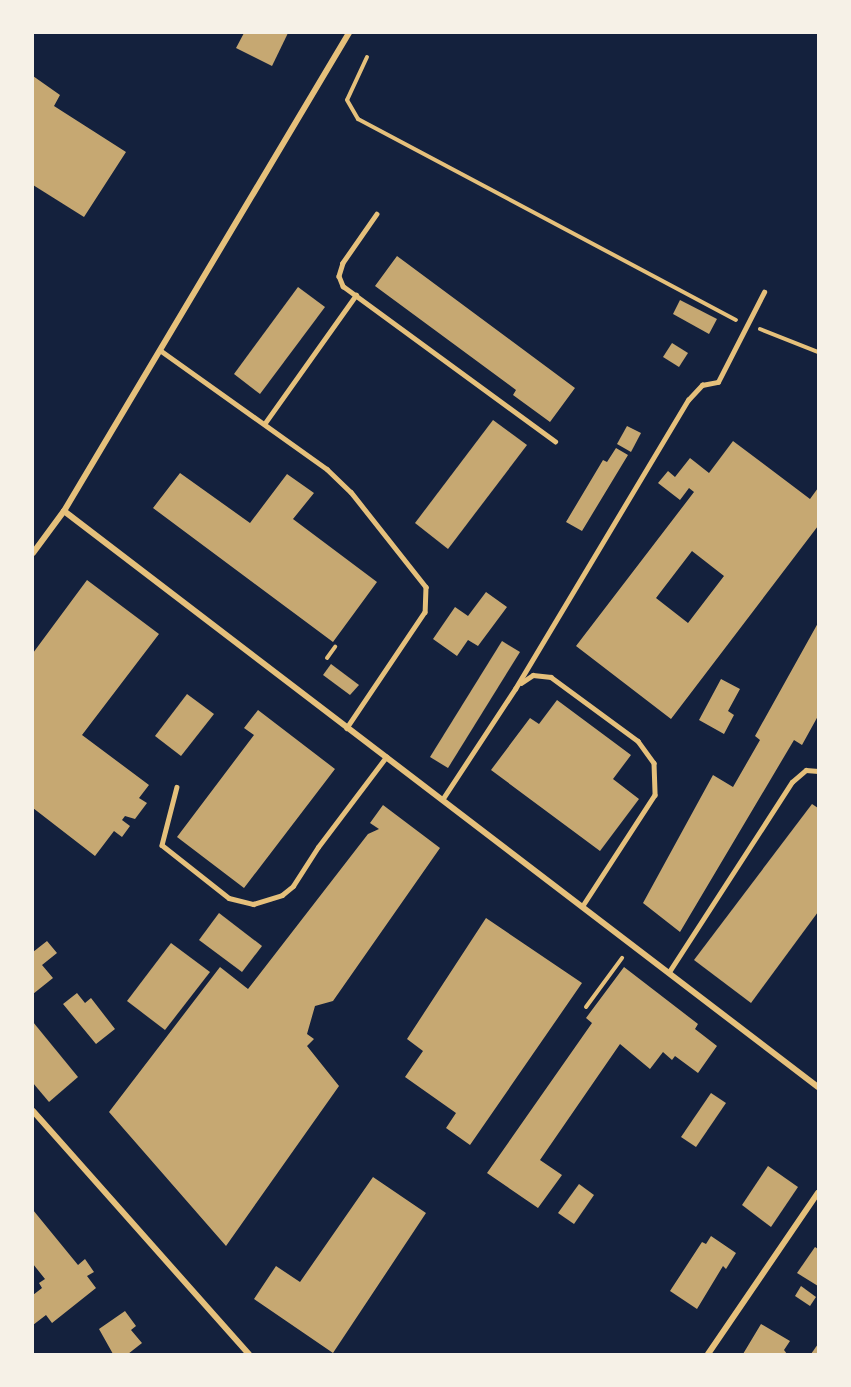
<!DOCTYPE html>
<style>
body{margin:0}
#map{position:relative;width:851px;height:1387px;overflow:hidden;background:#14213d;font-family:Spectral,serif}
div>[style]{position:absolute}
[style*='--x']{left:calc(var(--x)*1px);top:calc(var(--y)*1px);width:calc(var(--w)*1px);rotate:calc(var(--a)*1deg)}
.building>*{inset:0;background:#c6a872}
.path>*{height:4px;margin:-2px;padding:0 2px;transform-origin:2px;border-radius:2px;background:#e5c07b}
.service>*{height:4.5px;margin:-2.25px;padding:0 2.25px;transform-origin:2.25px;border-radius:2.25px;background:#e5c07b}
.minor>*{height:6px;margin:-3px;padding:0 3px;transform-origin:3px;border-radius:3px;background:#e5c07b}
span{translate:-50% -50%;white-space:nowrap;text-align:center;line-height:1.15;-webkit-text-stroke:4.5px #f6f1e7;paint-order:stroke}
.frame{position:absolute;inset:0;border:34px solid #f6f1e7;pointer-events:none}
</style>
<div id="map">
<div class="building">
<i style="clip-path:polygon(244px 33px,288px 33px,272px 66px,236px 48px)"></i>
<i style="clip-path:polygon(33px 76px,60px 95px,54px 106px,126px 152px,84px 217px,33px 185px)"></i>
<i style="clip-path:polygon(397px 256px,575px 388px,550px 422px,513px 395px,516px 390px,375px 286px)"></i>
<i style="clip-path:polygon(298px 287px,325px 307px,260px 394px,234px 374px)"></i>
<i style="clip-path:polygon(680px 300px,717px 319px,709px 334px,673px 314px)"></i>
<i style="clip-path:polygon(672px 343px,688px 353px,679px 367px,663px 357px)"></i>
<i style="clip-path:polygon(493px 420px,527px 445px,448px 549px,415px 523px)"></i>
<i style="clip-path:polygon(627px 426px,641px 433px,631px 452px,617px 444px)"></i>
<i style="clip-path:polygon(evenodd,733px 441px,810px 499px,818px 488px,818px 526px,671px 719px,576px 646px,694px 492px,689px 488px,680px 500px,658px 483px,668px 471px,675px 477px,690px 458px,709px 473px,733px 441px,692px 551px,724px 576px,688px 623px,656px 598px,692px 551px)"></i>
<i style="clip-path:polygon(616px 448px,628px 455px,582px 531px,566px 522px,603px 460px,607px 462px)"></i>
<i style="clip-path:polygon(180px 473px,250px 523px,287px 474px,314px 493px,293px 519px,377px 582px,333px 642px,153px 508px)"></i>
<i style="clip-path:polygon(87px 580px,159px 634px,82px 735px,149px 785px,139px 798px,147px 803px,135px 819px,125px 816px,122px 820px,130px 826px,122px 837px,114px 831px,95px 856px,33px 808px,33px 653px)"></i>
<i style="clip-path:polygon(486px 592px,507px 607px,478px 646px,468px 640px,457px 656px,433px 639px,455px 607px,468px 616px)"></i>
<i style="clip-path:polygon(818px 623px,818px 716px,802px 745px,794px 740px,680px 932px,643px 903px,713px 775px,733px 787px,760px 740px,755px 736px)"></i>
<i style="clip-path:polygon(502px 641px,520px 652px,448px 768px,430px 757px)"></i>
<i style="clip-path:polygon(331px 664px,359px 685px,350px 695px,323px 675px)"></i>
<i style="clip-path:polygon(721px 679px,740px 689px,728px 711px,734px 715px,724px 734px,699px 720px)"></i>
<i style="clip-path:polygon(187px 694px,214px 714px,181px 756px,155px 736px)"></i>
<i style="clip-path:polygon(557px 700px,631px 755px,613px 779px,639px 799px,600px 851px,491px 770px,530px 718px,539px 724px)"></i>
<i style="clip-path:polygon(258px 710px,335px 769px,244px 888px,177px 837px,254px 735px,244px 728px)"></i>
<i style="clip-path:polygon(812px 804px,818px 808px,818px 912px,751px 1003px,694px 960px)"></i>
<i style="clip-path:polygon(383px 805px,440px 848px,333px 1001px,315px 1006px,307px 1034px,314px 1039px,307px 1046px,339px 1086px,226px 1246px,109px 1112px,220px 967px,248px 989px,368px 834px,379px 829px,370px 823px)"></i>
<i style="clip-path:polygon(219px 913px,262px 946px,242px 972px,199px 940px)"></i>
<i style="clip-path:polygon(486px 918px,582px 983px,470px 1145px,446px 1128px,456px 1113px,405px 1077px,423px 1051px,407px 1039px)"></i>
<i style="clip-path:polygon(47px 941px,57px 953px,42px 965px,53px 978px,33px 994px,33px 952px)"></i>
<i style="clip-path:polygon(171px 943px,210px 972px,165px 1030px,127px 1001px)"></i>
<i style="clip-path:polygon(624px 967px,698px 1024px,695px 1029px,717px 1046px,698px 1073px,675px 1056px,672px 1060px,663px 1052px,650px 1069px,620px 1044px,540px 1160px,562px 1175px,538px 1208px,487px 1173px,592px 1023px,586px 1018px)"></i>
<i style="clip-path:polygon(77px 993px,85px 1003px,91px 998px,115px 1029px,96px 1044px,63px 1004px)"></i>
<i style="clip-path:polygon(33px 1022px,78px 1077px,49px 1102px,33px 1083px)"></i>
<i style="clip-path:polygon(711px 1093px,726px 1103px,696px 1147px,681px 1137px)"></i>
<i style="clip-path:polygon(768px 1166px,798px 1187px,771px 1227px,742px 1205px)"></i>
<i style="clip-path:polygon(373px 1177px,426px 1213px,333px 1353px,254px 1299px,276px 1266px,300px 1282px)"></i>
<i style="clip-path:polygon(579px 1184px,594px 1195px,574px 1224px,558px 1213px)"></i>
<i style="clip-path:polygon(33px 1210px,78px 1265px,85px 1259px,94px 1272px,87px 1276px,96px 1288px,52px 1323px,46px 1315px,33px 1325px,33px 1295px,42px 1288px,39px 1283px,45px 1279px,33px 1264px)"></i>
<i style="clip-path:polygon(711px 1236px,736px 1253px,726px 1269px,723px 1266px,697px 1309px,670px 1291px,702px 1242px,706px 1244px)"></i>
<i style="clip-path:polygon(815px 1247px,818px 1249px,818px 1286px,797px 1273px)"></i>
<i style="clip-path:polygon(801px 1286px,816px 1297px,810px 1306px,795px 1296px)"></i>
<i style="clip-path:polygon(125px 1311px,136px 1326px,131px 1330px,142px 1343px,128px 1354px,113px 1354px,99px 1329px)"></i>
<i style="clip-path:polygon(761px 1324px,790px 1341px,784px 1350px,787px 1354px,743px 1354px)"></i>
<i style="clip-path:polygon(818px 1344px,818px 1354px,811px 1354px)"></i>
</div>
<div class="path">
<i style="--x:367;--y:57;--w:47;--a:114.9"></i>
<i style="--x:347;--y:100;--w:22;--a:60"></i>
<i style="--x:358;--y:119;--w:428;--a:28"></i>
<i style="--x:760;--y:329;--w:62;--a:21.6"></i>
<i style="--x:327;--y:658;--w:14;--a:-54"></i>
<i style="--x:586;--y:1007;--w:61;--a:-53.7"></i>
</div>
<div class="service">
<i style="--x:377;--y:214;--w:60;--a:124.8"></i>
<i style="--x:343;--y:263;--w:14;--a:107"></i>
<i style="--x:339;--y:276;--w:11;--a:68"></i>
<i style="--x:343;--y:286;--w:263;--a:36.2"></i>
<i style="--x:160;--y:350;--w:205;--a:35.5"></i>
<i style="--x:327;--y:469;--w:33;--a:44"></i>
<i style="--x:351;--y:492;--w:121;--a:51.7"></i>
<i style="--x:426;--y:587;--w:25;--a:92"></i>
<i style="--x:425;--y:612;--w:140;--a:123.9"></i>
<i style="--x:265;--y:423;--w:157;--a:-54.6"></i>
<i style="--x:521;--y:683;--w:14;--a:-34"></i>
<i style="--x:533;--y:675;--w:18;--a:6"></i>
<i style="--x:551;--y:677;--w:108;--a:36.3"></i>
<i style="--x:638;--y:741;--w:27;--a:54"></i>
<i style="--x:654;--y:763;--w:32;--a:88"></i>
<i style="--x:655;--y:795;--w:132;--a:123"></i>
<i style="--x:177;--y:787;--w:60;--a:104.5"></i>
<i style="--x:162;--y:845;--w:85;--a:38.3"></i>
<i style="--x:229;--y:898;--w:25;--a:14"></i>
<i style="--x:253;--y:904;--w:30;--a:-17"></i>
<i style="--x:282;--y:895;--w:14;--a:-39"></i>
<i style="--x:293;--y:886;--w:46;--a:-57.3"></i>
<i style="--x:318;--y:847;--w:113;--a:-52.9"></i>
<i style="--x:442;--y:800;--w:133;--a:-56.7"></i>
<i style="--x:515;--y:689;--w:337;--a:-59.1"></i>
<i style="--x:688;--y:400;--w:21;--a:-47"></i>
<i style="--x:702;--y:385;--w:16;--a:-11"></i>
<i style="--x:718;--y:382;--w:101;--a:-62.9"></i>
<i style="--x:669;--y:972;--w:226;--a:-57.1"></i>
<i style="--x:792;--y:782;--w:18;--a:-41"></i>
<i style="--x:806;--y:770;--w:12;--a:5"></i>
</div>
<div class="minor">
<i style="--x:64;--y:511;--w:949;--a:37.38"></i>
<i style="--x:33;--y:553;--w:52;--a:-53.6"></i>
<i style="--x:64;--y:511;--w:557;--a:-59.2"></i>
<i style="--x:33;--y:1111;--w:325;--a:48.4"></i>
<i style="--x:708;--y:1354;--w:195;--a:-55.7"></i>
</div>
<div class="frame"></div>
</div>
